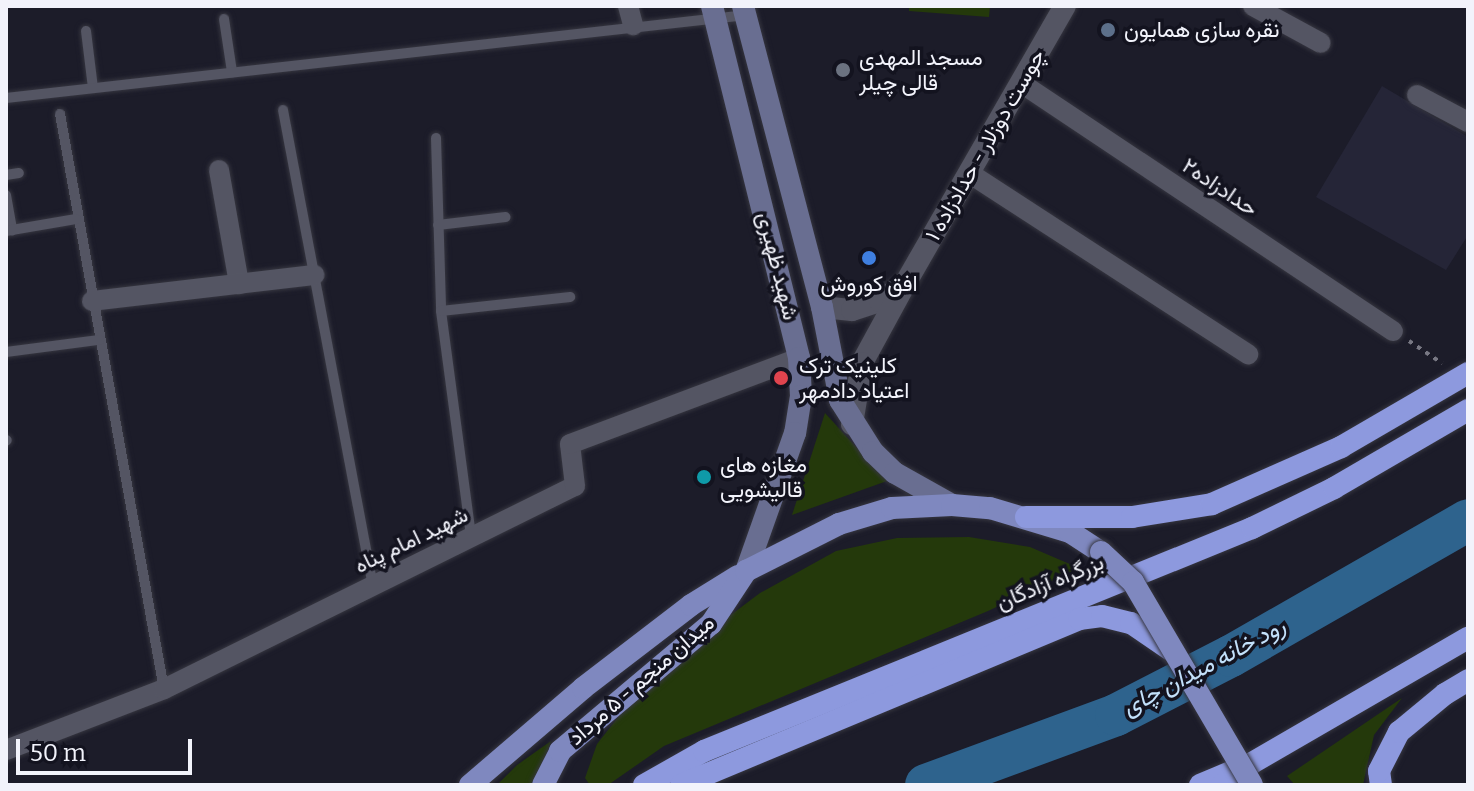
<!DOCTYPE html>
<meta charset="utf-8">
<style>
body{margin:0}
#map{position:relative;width:1474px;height:791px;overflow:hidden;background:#1c1c29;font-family:Bitter,Vazirmatn,serif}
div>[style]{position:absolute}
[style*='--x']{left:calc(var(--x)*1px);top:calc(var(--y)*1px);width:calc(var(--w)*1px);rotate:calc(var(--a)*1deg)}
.built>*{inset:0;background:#252537}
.green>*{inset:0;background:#24390b}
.river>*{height:42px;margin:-21px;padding:0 21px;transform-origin:21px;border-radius:21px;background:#2e638d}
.path>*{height:4px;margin-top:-2px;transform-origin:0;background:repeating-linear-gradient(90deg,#787883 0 4px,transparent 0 10px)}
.roads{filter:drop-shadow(0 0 2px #363640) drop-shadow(0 0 2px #363640)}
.service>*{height:10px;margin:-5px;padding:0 5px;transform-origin:5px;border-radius:5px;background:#545563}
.minor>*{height:20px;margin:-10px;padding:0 10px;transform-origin:10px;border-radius:10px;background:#545563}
.tertiary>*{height:22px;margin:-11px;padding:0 11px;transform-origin:11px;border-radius:11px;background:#545563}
.secondary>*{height:22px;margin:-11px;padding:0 11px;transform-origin:11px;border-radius:11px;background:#696e91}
.primary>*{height:22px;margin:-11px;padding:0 11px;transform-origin:11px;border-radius:11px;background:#7f88bf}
.trunk>*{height:22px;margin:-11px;padding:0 11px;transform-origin:11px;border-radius:11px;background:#8d99de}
.bridges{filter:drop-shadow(0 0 2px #363640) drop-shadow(0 0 2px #363640)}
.primary-bridge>*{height:22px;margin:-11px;padding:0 11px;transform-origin:11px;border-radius:11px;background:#7f88bf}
.dots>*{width:22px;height:22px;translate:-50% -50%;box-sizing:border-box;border:4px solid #13131f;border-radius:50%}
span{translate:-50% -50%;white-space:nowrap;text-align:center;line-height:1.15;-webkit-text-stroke:7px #13131f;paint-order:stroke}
.poi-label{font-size:22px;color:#f2f3fb}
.left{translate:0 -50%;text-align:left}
.street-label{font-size:22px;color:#f2f3fb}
.water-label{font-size:24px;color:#c3e1fb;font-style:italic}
.frame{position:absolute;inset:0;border:8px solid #f2f3fb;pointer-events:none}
.scale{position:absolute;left:16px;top:739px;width:176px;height:36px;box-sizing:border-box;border:4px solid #f2f3fb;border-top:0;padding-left:10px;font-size:24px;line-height:28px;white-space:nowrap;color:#f2f3fb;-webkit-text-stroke:6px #13131f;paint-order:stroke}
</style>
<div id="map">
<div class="built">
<i style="clip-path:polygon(1382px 86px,1468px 137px,1468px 235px,1446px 270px,1316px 197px)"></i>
</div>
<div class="green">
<i style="clip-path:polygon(909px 6px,990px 6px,989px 17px,909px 11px)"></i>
<i style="clip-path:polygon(825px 413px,887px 481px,792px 515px)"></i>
<i style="clip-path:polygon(969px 537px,1030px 547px,1079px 568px,988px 611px,664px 746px,608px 785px,590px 785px,585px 778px,597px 744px,652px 674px,760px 593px,836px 551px,897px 538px)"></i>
<i style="clip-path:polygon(1402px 698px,1374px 735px,1363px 785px,1295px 785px,1287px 776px)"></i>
<i style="clip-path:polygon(551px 741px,535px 785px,497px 785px,517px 765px)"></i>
</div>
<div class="river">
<i style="--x:926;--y:785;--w:202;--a:-20.2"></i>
<i style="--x:1116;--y:715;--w:129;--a:-27.2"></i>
<i style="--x:1231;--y:656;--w:273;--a:-29.8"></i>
</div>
<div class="path">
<i style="--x:1409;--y:341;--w:40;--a:34"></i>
</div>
<div class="roads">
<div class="service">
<i style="--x:224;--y:19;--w:54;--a:81.4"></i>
<i style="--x:86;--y:31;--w:57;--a:83"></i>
<i style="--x:6;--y:98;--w:745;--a:-6.4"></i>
<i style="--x:283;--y:110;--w:484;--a:79.3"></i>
<i style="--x:60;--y:114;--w:584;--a:79.75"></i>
<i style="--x:436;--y:138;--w:173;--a:88.3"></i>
<i style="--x:441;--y:311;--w:228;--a:82.4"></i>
<i style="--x:6;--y:175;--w:13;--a:-9"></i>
<i style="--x:6;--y:195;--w:36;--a:80"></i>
<i style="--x:438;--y:225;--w:68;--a:-6.7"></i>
<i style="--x:6;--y:231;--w:71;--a:-9.7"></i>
<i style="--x:441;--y:311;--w:130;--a:-6.2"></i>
<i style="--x:6;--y:352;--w:94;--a:-7.4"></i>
<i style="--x:6;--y:441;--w:1;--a:-45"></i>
</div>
<div class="minor">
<i style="--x:628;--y:6;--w:20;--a:75"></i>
<i style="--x:1253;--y:6;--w:77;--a:28.6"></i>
<i style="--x:1021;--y:83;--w:447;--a:33.7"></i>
<i style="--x:1417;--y:95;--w:58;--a:27.9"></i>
<i style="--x:219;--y:170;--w:116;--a:80"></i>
<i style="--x:969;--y:173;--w:333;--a:33"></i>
<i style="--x:92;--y:301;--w:224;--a:-6.7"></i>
<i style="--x:6;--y:750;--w:169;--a:-21.1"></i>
<i style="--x:164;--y:689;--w:458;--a:-26.3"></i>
<i style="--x:575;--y:486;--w:42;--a:-96.8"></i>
<i style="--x:570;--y:444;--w:245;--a:-20.6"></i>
</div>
<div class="tertiary">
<i style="--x:905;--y:284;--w:321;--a:-60.1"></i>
<i style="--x:822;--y:307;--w:30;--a:6"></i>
<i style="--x:852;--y:310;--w:29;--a:-18"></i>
<i style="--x:880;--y:301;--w:30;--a:-34"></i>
<i style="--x:905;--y:284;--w:90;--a:118.6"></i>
<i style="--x:862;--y:363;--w:62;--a:99.3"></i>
</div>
<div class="secondary">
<i style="--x:712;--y:6;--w:363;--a:76.1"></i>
<i style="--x:799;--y:358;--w:38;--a:87"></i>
<i style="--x:801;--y:396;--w:37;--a:99"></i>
<i style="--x:795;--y:433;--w:146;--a:109.5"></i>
<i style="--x:743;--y:6;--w:311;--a:75.3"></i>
<i style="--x:822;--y:307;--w:95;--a:79"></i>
<i style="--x:840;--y:400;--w:62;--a:57.6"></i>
<i style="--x:873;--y:452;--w:30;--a:44"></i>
<i style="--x:895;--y:473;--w:65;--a:29.3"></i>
</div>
<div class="primary">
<i style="--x:470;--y:785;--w:149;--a:-40.6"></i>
<i style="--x:583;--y:688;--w:136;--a:-37.5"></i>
<i style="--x:691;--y:605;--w:55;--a:-31.7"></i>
<i style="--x:543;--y:785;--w:38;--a:-63"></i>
<i style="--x:560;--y:751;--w:197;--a:-40.1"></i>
<i style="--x:711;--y:624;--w:64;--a:-56.6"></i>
<i style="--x:746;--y:571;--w:104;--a:-26.8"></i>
<i style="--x:839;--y:524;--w:55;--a:-16.8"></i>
<i style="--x:892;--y:508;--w:60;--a:-2.9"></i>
<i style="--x:952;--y:505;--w:38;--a:5"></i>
<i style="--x:990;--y:508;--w:84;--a:16.7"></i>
<i style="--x:1070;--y:532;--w:37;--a:33"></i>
</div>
<div class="trunk">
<i style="--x:1026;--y:517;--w:106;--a:0"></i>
<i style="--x:1132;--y:517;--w:81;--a:-9.2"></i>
<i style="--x:1212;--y:504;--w:141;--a:-23.8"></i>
<i style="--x:1341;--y:447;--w:147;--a:-30.2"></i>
<i style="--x:644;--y:785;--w:69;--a:-29.5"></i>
<i style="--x:704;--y:751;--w:592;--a:-22.14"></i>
<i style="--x:1252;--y:528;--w:91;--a:-26"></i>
<i style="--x:1334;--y:488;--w:155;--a:-30.2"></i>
<i style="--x:681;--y:785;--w:431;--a:-22.6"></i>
<i style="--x:1079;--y:619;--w:23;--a:-7"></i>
<i style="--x:1102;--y:616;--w:30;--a:14"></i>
<i style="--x:1131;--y:623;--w:50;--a:34.3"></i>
<i style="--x:1200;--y:785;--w:38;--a:-23"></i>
<i style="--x:1222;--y:785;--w:37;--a:-36"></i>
<i style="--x:1252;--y:763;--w:250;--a:-30.1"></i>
<i style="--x:1381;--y:785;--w:14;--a:-98"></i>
<i style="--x:1379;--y:771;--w:44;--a:-62.9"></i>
<i style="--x:1399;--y:732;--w:60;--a:-39.6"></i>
<i style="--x:1445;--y:694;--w:27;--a:-31"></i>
</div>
</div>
<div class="bridges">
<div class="primary-bridge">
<i style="--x:1101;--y:552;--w:44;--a:43.2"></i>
<i style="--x:1133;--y:582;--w:235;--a:59.6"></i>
</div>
</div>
<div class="dots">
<i style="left:1108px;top:30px;background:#5c6f8a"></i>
<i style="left:843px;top:70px;background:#6b7280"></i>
<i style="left:869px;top:258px;background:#3f7fe0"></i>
<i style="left:781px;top:378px;background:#e0444e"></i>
<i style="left:704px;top:477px;background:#0f9aa8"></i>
</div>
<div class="poi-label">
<span class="left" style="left:1124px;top:30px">نقره سازی همایون</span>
<span class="left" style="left:859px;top:70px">مسجد المهدی<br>قالی چیلر</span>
<span style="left:869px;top:284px">افق کوروش</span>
<span class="left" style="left:799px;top:378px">کلینیک ترک<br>اعتیاد دادمهر</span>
<span class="left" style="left:720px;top:477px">مغازه های<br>قالیشویی</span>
</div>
<div class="street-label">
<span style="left:985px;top:145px;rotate:-60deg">چوست دوزلار - حدادزاده ۱</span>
<span style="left:1220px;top:187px;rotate:34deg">حدادزاده۲</span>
<span style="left:778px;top:266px;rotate:76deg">شهید ظهیری</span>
<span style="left:411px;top:540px;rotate:-26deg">شهید امام پناه</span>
<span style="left:1050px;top:582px;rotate:-22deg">بزرگراه آزادگان</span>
<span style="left:641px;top:680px;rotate:-41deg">میدان منجم - ۵ مرداد</span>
</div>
<div class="water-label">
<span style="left:1204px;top:667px;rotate:-28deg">رود خانه میدان چای</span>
</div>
<div class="frame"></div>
<div class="scale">50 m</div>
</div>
